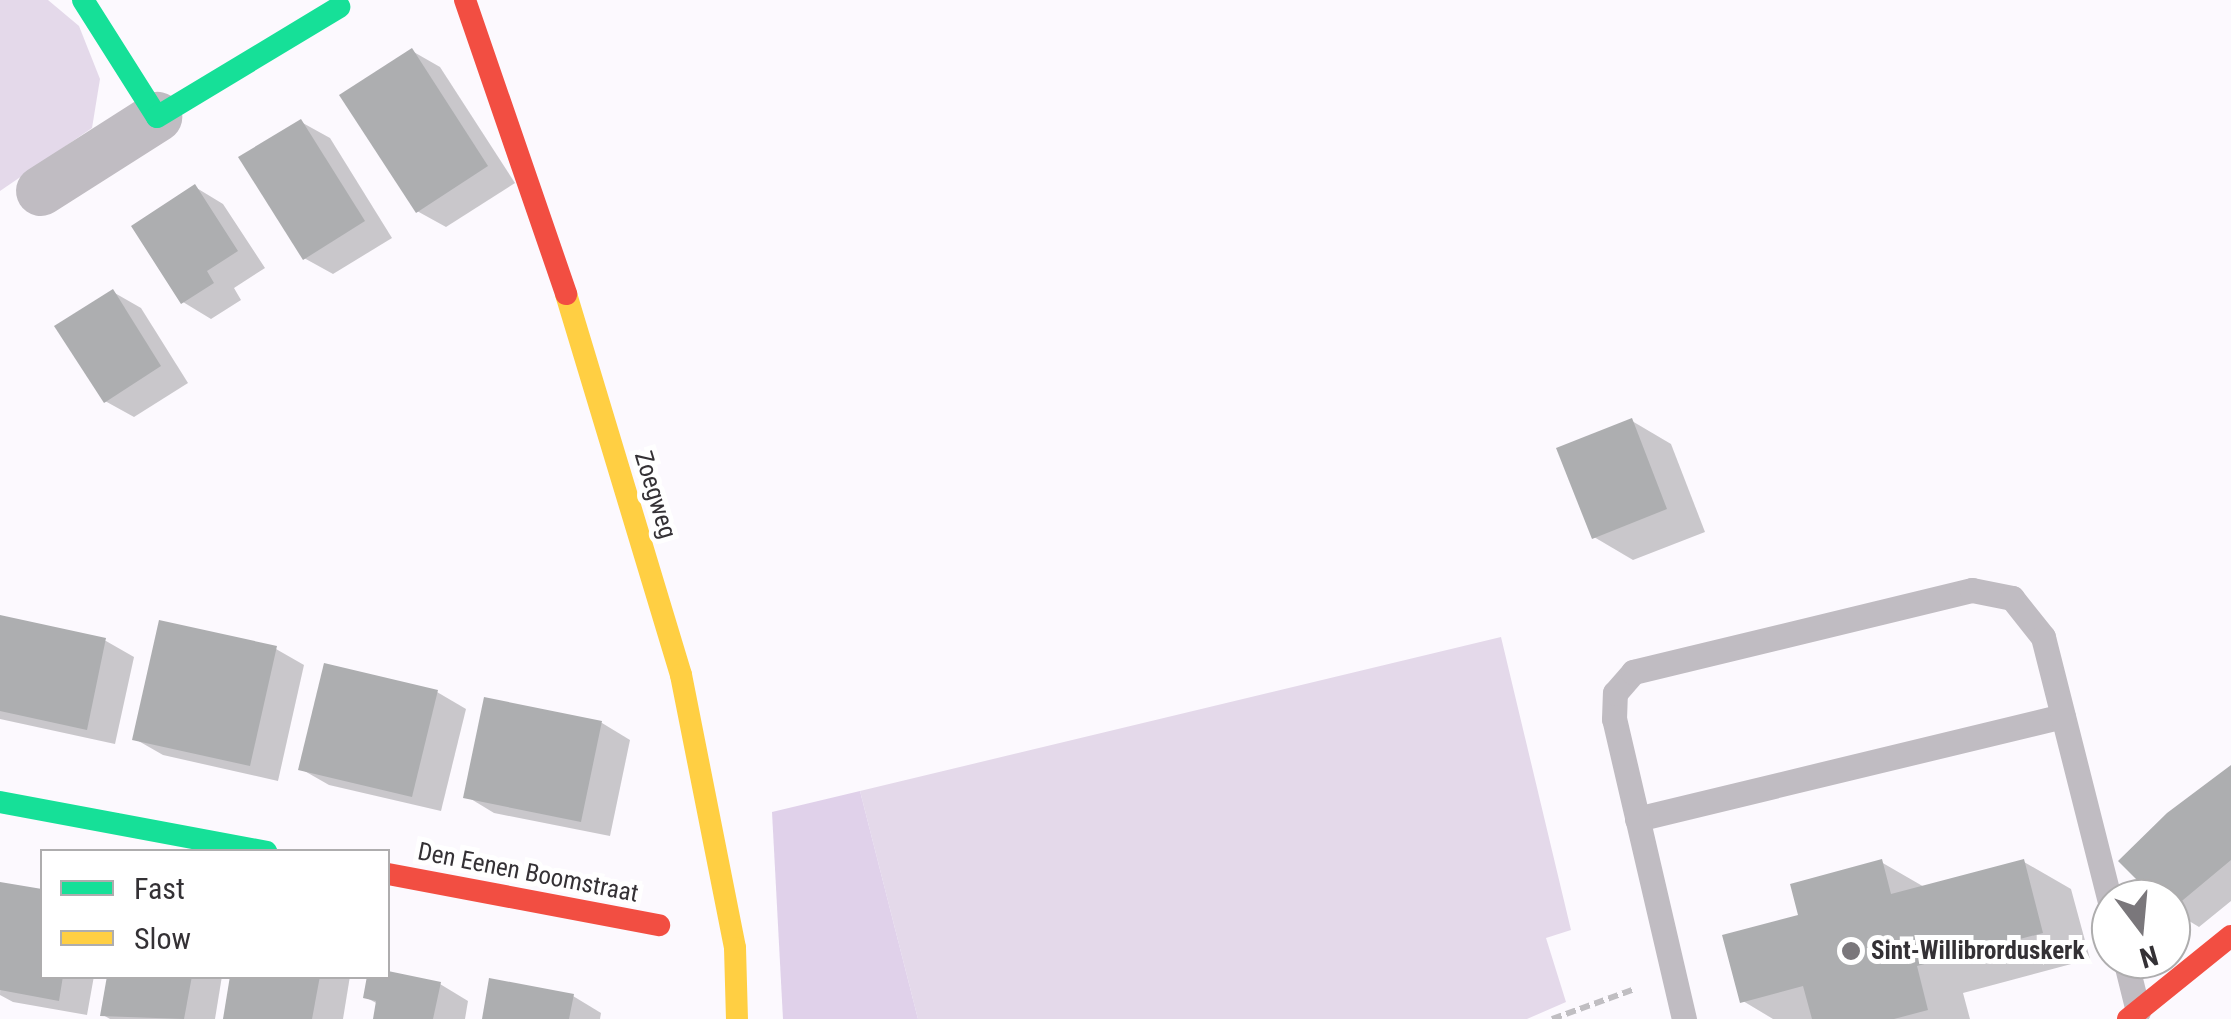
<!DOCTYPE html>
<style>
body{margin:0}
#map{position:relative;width:2231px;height:1019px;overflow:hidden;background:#fcf9fe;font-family:"Roboto Condensed",sans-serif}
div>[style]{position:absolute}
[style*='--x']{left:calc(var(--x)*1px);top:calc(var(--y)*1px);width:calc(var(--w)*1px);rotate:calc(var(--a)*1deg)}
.green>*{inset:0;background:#e4d9ea}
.forest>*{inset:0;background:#e0d1ea}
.shadow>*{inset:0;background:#0003}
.building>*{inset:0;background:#adaeb0}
.path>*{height:6px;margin-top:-3px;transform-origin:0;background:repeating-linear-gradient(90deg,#c0bec2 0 10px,transparent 0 15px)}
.lane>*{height:25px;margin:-12.5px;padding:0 12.5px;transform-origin:12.5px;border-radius:12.5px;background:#c0bcc2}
.street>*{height:50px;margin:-25px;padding:0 25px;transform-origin:25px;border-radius:25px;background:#c0bcc2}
.fast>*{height:22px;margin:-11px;padding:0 11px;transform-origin:11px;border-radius:11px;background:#16e098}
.slow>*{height:22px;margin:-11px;padding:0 11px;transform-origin:11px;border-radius:11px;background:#ffcf43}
.jam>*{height:22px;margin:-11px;padding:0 11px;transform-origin:11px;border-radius:11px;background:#f24e42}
.dots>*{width:28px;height:28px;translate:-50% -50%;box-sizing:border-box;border:5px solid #fff;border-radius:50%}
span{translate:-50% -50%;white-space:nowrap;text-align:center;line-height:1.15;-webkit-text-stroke:10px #fff;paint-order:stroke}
.street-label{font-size:25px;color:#343135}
.poi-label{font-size:25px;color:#343135;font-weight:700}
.left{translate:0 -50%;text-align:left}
.legend{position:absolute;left:40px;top:849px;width:350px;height:130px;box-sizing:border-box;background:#fff;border:2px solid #aeadae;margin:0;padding:12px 18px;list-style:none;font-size:30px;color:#343135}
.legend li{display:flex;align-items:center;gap:20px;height:50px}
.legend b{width:50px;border:2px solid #aeadae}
.north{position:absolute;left:2091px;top:879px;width:100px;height:100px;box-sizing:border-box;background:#fff;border:2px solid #aeadae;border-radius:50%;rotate:164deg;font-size:28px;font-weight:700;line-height:40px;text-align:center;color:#343135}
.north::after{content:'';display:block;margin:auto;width:35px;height:45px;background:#7a777b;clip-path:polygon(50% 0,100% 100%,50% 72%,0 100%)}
</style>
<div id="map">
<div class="green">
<i style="clip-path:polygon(0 0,48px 0,79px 26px,100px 79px,92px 128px,0 191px)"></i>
<i style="clip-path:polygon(1501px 637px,1571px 930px,1546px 938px,1566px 1002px,1527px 1019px,918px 1019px,860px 791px)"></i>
</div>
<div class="forest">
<i style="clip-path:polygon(860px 791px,918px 1019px,783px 1019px,772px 812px)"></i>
</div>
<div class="shadow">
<i style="clip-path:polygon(412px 51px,440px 67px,515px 183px,446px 227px,417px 211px)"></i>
<i style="clip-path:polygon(301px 122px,330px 138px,392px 238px,333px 274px,304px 258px)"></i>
<i style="clip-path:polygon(195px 187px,223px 204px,265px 268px,234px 288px,241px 300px,211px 319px,183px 302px)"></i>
<i style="clip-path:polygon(113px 292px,141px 308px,188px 383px,134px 417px,105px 401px)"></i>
<i style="clip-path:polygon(1632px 421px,1671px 444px,1705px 532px,1633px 560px,1594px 537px)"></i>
<i style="clip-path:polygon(0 618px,106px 641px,134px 657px,115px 744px,0 719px)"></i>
<i style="clip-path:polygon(276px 649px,304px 665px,278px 781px,163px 755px,135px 739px)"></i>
<i style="clip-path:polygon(437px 692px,466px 709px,441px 811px,329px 785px,301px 769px)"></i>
<i style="clip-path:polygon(486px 700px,602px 723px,630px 740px,610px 836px,494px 813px,466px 796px)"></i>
<i style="clip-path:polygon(2231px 768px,2231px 901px,2199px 927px,2171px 910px,2171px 899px,2160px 899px)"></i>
<i style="clip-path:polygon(1881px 862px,1926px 888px,2024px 862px,2071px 889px,2090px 959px,1963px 993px,1970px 1019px,1773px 1019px,1743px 1001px,1801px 917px)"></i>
<i style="clip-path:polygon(2px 884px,42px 892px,42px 976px,94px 976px,87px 1015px,13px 1002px,0 995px)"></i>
<i style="clip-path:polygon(388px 974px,440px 984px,468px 1001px,465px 1019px,375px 1019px,378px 1004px,365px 997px)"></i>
<i style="clip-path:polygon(109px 976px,222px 976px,215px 1019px,110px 1019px,103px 1015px)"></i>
<i style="clip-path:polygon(233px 976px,350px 976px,343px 1019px,226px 1019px)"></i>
<i style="clip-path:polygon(573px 996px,601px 1013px,600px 1019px,485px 1019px)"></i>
</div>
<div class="building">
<i style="clip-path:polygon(412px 48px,488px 166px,416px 213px,339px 95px)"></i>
<i style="clip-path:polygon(301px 119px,365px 221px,303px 260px,238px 157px)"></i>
<i style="clip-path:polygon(195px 184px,238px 251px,207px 271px,214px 283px,181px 304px,131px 226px)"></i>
<i style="clip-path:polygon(113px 289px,161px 366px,104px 403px,54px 326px)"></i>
<i style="clip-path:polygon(1632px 418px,1667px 509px,1592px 539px,1556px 448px)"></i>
<i style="clip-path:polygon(0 615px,106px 638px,87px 730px,0 711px)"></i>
<i style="clip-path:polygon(159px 620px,277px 646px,250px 766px,132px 740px)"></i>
<i style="clip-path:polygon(324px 663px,438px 690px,412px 797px,298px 770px)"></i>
<i style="clip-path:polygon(484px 697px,602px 721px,581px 822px,463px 798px)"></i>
<i style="clip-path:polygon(2231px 765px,2231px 860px,2171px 910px,2171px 899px,2156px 899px,2118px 861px,2167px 813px)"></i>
<i style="clip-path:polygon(1882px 859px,1891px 894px,2024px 859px,2043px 933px,1917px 966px,1928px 1010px,1894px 1019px,1812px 1019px,1803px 986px,1740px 1003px,1722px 935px,1798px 915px,1790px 884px)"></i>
<i style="clip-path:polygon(0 882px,42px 889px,42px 976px,63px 976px,59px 1001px,0 990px)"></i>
<i style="clip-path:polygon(388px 971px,441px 982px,433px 1019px,373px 1019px,376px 1001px,363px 998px,367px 976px,388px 976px)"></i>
<i style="clip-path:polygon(107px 976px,192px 976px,184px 1019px,100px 1016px)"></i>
<i style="clip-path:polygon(230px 976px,320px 976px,312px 1019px,223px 1019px)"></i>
<i style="clip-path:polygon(489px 978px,574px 994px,569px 1019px,482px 1019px)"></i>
</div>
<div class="path">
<i style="--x:1552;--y:1019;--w:88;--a:-19.9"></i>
</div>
<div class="lane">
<i style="--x:1637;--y:819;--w:438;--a:-13.6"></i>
<i style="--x:2125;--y:959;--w:54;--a:76"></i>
<i style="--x:1684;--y:1019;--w:308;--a:-103.1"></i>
<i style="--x:1614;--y:719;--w:26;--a:-88"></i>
<i style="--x:1615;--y:693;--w:28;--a:-49"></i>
<i style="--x:1633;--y:672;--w:349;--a:-13.6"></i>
<i style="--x:1972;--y:590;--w:41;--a:11.3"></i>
<i style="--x:2012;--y:598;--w:50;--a:51.5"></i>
<i style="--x:2043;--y:637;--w:276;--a:75.8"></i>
</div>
<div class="street">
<i style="--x:41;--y:191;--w:138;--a:-32.5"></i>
</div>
<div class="fast">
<i style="--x:83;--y:0;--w:138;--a:57.7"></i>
<i style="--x:157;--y:117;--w:213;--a:-31.1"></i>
<i style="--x:0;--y:802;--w:271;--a:10.6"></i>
</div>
<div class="slow">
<i style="--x:566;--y:294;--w:398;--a:73.2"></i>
<i style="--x:681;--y:675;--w:278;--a:78.8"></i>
<i style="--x:735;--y:948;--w:71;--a:88.4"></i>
</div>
<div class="jam">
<i style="--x:465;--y:0;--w:311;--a:71"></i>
<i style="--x:388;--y:874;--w:276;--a:10.7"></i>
<i style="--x:2128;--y:1019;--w:132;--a:-38.9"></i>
</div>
<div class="dots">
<i style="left:1851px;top:951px;background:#7a777b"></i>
</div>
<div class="street-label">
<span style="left:655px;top:495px;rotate:73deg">Zoegweg</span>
<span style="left:528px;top:873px;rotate:11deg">Den Eenen Boomstraat</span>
</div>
<div class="poi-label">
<span class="left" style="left:1871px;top:951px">Sint-Willibrorduskerk</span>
</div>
<ul class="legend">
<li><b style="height:12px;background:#16e098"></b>Fast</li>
<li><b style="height:12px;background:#ffcf43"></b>Slow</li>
</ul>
<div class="north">N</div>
</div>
